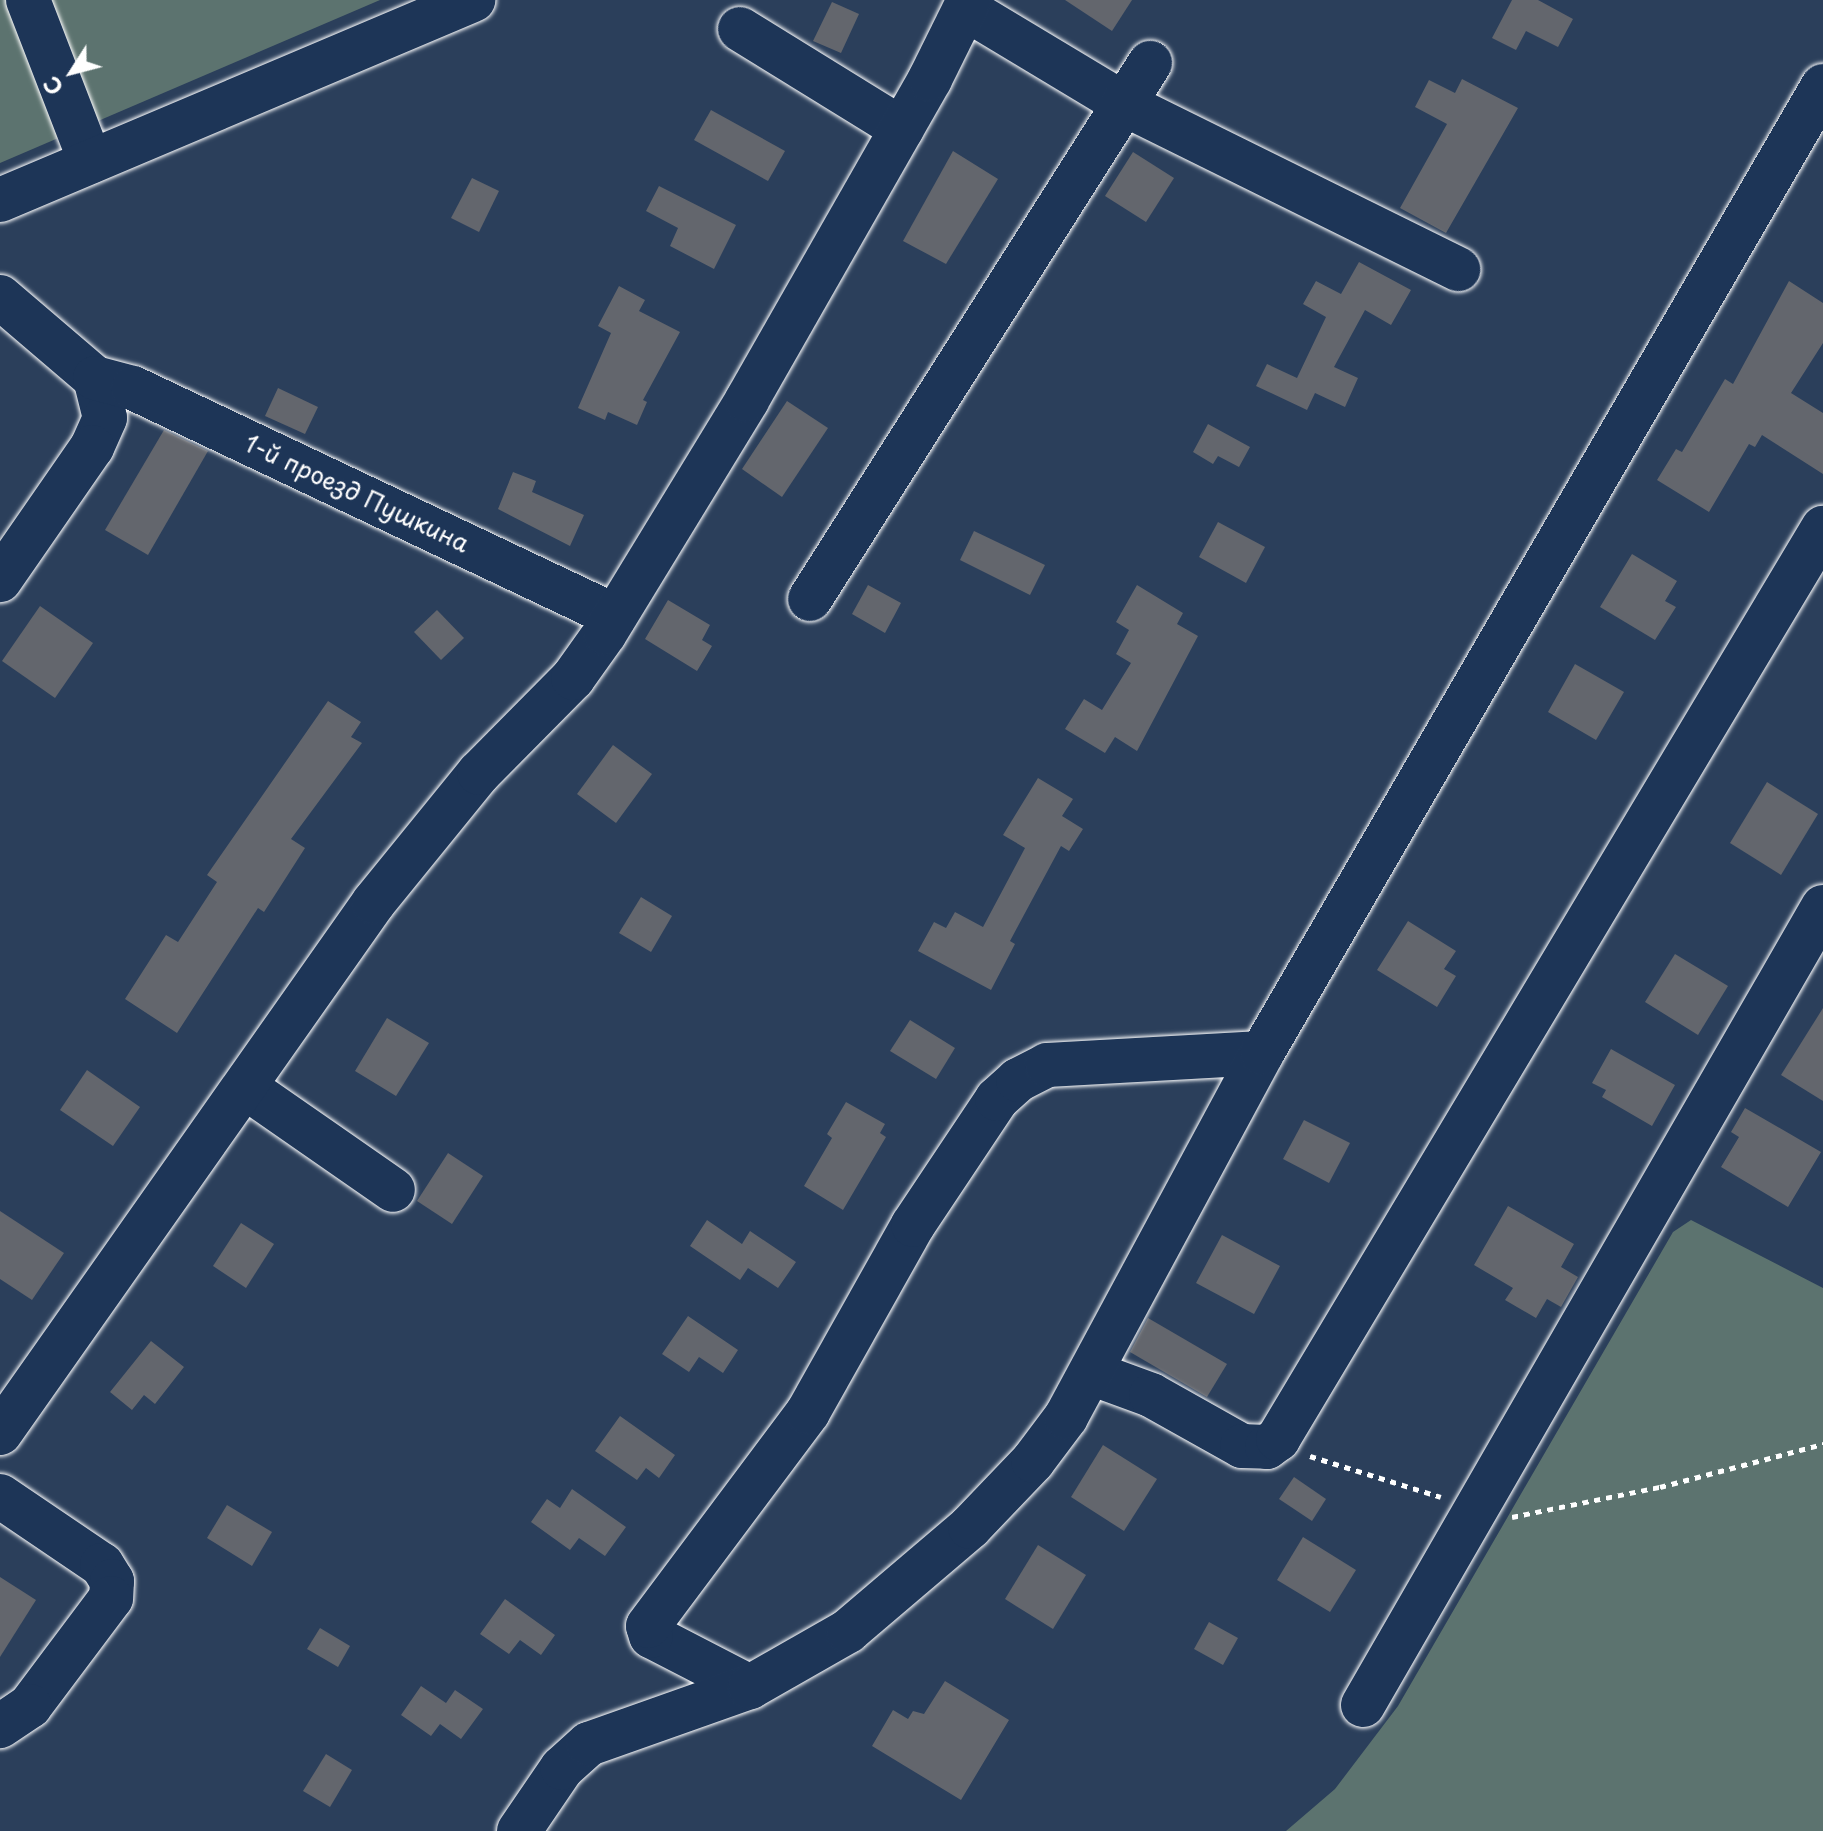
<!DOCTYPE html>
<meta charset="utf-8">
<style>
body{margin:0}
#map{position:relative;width:1823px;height:1831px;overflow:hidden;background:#2b3f5b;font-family:"Playpen Sans",sans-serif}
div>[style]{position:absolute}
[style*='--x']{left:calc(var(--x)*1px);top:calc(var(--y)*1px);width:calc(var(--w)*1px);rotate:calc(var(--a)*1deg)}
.green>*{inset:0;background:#5c736f}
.building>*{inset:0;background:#63666d}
.path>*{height:5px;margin-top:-2.5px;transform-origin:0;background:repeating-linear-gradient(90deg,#fff 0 6px,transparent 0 12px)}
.roads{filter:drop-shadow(0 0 2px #fff) drop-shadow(0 0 2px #fff)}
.minor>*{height:44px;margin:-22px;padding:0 22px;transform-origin:22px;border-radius:22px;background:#1d3557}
.major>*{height:44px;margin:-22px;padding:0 22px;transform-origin:22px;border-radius:22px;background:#1d3557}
span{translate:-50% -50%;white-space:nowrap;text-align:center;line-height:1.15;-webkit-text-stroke:6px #1d3557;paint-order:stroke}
.street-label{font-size:24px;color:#fff}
.north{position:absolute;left:32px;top:32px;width:80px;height:80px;-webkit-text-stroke:6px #1d3557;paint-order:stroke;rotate:234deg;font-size:22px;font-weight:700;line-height:32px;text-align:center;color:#fff}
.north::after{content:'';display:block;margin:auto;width:28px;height:36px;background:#fff;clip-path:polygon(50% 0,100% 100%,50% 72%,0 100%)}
</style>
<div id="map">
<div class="green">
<i style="clip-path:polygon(0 0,380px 0,0 163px)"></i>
<i style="clip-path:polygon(1691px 1220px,1823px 1288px,1823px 1831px,1286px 1831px,1335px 1789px,1398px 1706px,1673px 1232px)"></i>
</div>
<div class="building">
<i style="clip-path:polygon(1065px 0,1132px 0,1112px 31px)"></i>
<i style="clip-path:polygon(1512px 0,1538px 0,1573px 19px,1558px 47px,1526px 31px,1516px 50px,1492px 38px)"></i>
<i style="clip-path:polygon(832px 2px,859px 14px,841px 53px,813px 41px)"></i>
<i style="clip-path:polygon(1462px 79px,1518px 108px,1446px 233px,1400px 208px,1447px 124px,1415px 107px,1429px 80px,1455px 93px)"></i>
<i style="clip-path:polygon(711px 110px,785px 151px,768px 181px,694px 140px)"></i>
<i style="clip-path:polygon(953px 151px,998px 179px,946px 264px,903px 241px)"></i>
<i style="clip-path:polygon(1133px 152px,1174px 178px,1146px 222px,1105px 196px)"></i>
<i style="clip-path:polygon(472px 178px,499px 191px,479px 232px,451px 218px)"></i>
<i style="clip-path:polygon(659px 186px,736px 225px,714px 269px,670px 246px,678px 228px,646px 211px)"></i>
<i style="clip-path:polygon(1359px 262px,1411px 290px,1391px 325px,1365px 310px,1334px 367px,1358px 378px,1345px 407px,1315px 393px,1307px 410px,1256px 386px,1267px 364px,1297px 378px,1326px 317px,1303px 304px,1316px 281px,1341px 294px)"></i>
<i style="clip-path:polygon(1789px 281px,1823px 303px,1823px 343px,1791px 393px,1823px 413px,1823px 474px,1762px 435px,1755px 447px,1749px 444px,1709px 512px,1657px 480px,1676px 449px,1682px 452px,1725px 379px,1733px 384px)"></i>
<i style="clip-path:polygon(619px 286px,645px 300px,639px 311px,680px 332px,643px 400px,647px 402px,637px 425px,608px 412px,605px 420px,578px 408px,611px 333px,598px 326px)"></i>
<i style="clip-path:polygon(278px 388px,318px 407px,305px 434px,265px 416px)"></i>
<i style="clip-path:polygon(787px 401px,828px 428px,782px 497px,742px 469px)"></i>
<i style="clip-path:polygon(1208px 424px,1250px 447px,1239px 467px,1218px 456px,1213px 464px,1193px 452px)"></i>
<i style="clip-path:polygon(164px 430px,208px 451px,148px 555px,105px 530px)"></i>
<i style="clip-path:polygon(513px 472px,536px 481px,532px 492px,584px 515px,570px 546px,498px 509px)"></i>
<i style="clip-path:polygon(1218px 522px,1265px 547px,1246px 583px,1199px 557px)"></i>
<i style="clip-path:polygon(974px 531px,1045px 565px,1030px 595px,960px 560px)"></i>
<i style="clip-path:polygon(1632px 554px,1677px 581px,1665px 601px,1676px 607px,1655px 640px,1600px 607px)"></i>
<i style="clip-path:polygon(868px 585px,901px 603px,885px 633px,852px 614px)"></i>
<i style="clip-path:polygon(1137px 585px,1183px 613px,1177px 624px,1198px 636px,1137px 751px,1115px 737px,1105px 753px,1065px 729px,1084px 699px,1102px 710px,1131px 663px,1116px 654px,1129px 630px,1116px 622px)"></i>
<i style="clip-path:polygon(668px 600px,710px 625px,702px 640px,712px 646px,697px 671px,645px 639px)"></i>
<i style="clip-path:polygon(40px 606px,93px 643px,55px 698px,2px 661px)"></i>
<i style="clip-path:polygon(437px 610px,464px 638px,441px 660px,414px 632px)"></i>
<i style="clip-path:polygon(1575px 664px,1624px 692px,1596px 740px,1548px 712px)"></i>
<i style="clip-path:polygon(328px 701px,361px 722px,351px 737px,362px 743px,291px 839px,305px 848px,264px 912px,258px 908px,177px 1033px,125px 999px,166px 935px,178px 942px,217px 882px,207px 875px)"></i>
<i style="clip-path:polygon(613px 745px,652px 774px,616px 823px,577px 794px)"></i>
<i style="clip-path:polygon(1038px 778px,1073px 799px,1062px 816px,1083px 829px,1069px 851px,1061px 846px,1010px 941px,1015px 944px,991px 990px,918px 951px,934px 922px,946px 928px,955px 912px,983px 927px,1025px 848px,1003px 835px)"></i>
<i style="clip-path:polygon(1767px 782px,1818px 814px,1781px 875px,1730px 843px)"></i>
<i style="clip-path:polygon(641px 897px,672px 916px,651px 952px,619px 933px)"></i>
<i style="clip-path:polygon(1408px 921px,1456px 951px,1444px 969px,1456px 976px,1437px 1007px,1377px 970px)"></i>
<i style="clip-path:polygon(1675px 954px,1728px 986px,1698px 1035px,1645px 1002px)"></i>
<i style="clip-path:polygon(1823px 1008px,1823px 1101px,1781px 1075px)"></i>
<i style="clip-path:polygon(387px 1018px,429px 1043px,396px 1096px,355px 1071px)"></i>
<i style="clip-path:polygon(910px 1020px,955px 1048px,936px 1079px,890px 1051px)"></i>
<i style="clip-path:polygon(1611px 1049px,1675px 1085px,1652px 1126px,1602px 1097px,1606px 1090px,1592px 1083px)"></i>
<i style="clip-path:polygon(87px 1070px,140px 1107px,113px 1146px,60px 1110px)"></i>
<i style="clip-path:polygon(846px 1102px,885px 1124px,880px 1133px,886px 1137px,843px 1210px,804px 1186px,832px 1138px,827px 1134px)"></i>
<i style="clip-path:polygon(1745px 1108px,1821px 1152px,1788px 1207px,1721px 1167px,1739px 1137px,1731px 1132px)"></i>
<i style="clip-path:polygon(1304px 1120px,1350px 1143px,1329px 1183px,1283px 1159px)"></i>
<i style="clip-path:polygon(448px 1153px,483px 1176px,452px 1224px,417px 1201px)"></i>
<i style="clip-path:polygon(1508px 1206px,1574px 1244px,1561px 1267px,1578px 1277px,1561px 1307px,1547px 1299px,1536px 1318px,1505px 1300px,1513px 1288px,1474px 1265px)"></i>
<i style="clip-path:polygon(0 1211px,64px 1253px,32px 1300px,0 1279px)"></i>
<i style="clip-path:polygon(707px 1220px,742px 1244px,750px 1231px,796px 1262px,778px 1288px,748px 1268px,740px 1280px,690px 1246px)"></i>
<i style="clip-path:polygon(241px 1223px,274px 1244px,246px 1288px,213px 1266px)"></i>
<i style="clip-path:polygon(1222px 1235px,1280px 1266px,1254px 1314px,1196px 1283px)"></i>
<i style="clip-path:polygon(688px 1316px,738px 1350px,723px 1373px,699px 1357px,689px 1372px,662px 1354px)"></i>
<i style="clip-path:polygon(1148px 1318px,1227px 1364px,1207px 1397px,1130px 1352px)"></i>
<i style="clip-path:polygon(151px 1341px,184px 1367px,155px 1404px,144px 1395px,132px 1410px,110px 1392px)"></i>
<i style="clip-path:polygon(620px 1416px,675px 1455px,659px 1478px,646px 1468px,637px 1480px,595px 1451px)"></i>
<i style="clip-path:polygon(1103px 1445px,1157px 1479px,1124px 1531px,1071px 1497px)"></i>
<i style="clip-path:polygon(1294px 1477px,1326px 1499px,1312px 1521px,1279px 1499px)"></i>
<i style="clip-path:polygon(572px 1489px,626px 1527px,605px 1556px,579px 1538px,570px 1550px,531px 1522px,547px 1499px,560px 1508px)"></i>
<i style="clip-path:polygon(227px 1505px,272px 1532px,252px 1566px,207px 1538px)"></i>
<i style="clip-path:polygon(1303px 1537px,1356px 1570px,1330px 1612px,1277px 1580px)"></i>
<i style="clip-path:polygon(1038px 1545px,1086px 1575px,1053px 1629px,1005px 1599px)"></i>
<i style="clip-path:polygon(0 1577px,36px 1600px,0 1657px)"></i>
<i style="clip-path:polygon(505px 1599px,555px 1635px,541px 1655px,520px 1640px,509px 1654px,480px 1634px)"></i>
<i style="clip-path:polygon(1209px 1622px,1238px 1638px,1223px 1665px,1194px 1649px)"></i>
<i style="clip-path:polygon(320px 1628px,350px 1646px,338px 1667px,307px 1649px)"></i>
<i style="clip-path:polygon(945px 1681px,1009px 1720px,961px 1800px,872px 1746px,893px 1710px,908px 1719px,913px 1711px,924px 1714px)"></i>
<i style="clip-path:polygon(421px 1686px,446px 1703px,455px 1690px,483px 1709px,461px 1739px,440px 1724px,431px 1736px,401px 1715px)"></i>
<i style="clip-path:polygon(326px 1754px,352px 1770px,330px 1807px,303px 1791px)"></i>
</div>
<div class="path">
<i style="--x:1310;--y:1456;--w:137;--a:17.4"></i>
<i style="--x:1512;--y:1517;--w:151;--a:-11.5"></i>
<i style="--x:1660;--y:1487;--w:169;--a:-14.8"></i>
</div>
<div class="roads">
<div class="minor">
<i style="--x:28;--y:0;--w:173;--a:68.9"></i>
<i style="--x:966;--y:9;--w:184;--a:31"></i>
<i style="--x:1124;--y:104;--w:373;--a:26.3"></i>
<i style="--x:740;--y:29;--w:190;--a:31.7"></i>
<i style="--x:0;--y:297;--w:125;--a:40.5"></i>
<i style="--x:95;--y:378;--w:41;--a:76"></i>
<i style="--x:105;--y:418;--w:32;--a:114"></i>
<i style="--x:92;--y:447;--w:162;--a:124.7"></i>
<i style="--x:95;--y:378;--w:39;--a:15"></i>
<i style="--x:133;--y:388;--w:533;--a:25.32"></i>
<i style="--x:810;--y:599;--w:635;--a:-57.61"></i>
<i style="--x:245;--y:1087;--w:180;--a:34.8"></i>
<i style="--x:1091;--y:1373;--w:64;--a:20.1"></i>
<i style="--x:1151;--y:1395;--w:104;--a:29.3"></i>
<i style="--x:1242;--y:1446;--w:25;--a:2"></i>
<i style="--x:1267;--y:1447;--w:14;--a:-36"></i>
<i style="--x:1278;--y:1439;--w:1062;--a:-59.11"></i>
<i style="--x:0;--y:1433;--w:649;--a:-54.84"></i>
<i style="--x:374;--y:902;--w:166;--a:-50.9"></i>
<i style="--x:479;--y:773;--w:134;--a:-45.3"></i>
<i style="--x:573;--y:678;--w:55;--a:-54.6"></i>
<i style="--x:605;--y:633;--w:273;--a:-58.6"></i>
<i style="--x:747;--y:400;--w:369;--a:-60.3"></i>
<i style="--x:930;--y:79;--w:88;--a:-63.7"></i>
<i style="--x:0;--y:1496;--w:123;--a:34.1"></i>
<i style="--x:102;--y:1565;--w:19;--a:58"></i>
<i style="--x:112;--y:1581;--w:17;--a:93"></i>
<i style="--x:111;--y:1598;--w:135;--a:126.9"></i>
<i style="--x:30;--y:1706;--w:36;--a:146"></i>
<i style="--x:750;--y:1687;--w:111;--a:-152.7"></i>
<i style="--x:651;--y:1636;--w:10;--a:-107"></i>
<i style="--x:648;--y:1626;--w:267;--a:-53.2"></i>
<i style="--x:808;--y:1412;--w:214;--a:-60.7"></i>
<i style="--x:913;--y:1225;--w:151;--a:-56.3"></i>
<i style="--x:997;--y:1099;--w:28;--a:-42"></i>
<i style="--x:1018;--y:1080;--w:33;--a:-27"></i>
<i style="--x:1047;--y:1065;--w:215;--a:-3.2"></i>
<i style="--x:1363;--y:1705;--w:921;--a:-60.04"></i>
<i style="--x:519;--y:1831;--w:76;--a:-55.7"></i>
<i style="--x:562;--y:1768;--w:36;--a:-42"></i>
<i style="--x:589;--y:1744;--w:171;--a:-19.5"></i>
<i style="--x:750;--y:1687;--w:113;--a:-29.7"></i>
<i style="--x:848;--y:1631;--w:160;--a:-40.4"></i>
<i style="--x:970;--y:1527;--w:91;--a:-46.3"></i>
<i style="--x:1033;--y:1461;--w:55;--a:-53.1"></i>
<i style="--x:1066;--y:1417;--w:413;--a:-61.7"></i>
<i style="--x:1262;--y:1053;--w:1118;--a:-59.88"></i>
</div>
<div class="major">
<i style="--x:0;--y:200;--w:514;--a:-22.92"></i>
</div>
</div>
<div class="street-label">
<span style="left:357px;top:493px;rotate:25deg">1-й проезд Пушкина</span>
</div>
<div class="north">С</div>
</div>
